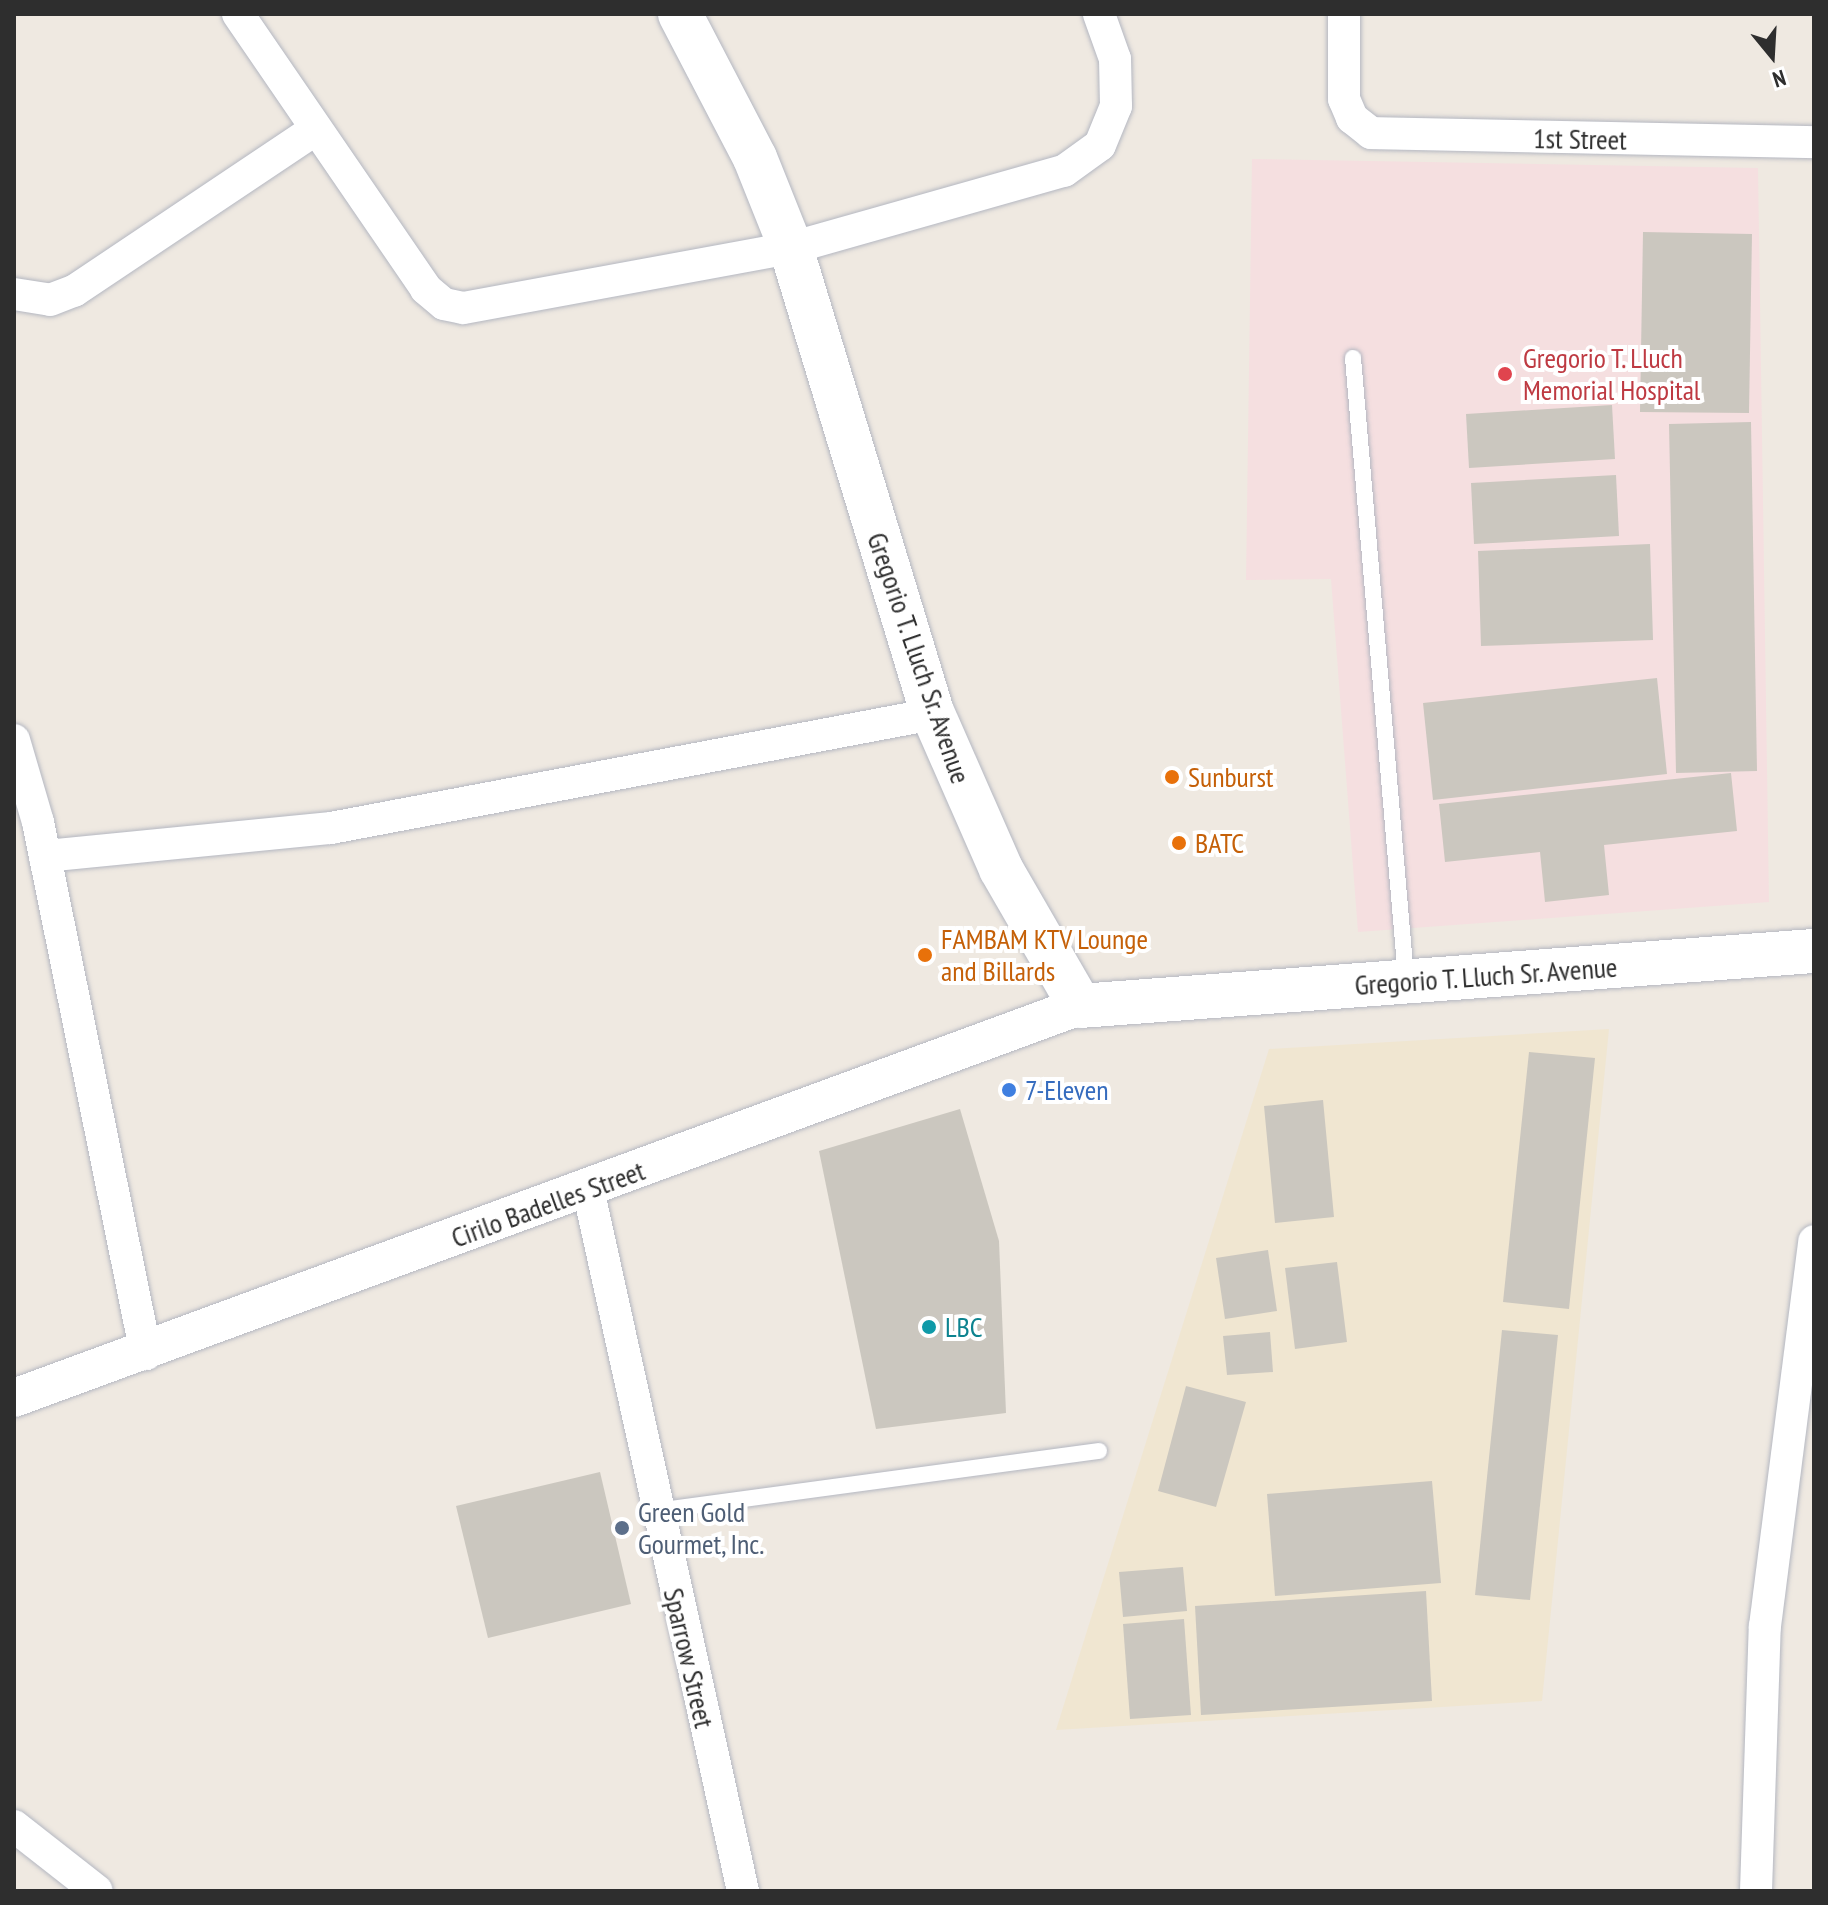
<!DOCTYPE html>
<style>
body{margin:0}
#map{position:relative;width:1828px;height:1905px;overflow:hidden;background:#efe9e1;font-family:"PT Sans Narrow",sans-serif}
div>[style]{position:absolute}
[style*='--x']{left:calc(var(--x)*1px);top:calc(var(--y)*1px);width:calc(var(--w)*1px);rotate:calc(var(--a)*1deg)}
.education>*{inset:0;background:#f0e6d1}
.medical>*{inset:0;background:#f5dfe0}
.building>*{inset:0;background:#cbc7bf}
.roads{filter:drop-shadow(0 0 2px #b4b7c1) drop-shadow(0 0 2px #b4b7c1)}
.service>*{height:16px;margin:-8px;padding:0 8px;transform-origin:8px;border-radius:8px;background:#fff}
.minor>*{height:32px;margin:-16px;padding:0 16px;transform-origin:16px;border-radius:16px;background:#fff}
.tertiary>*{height:38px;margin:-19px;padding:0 19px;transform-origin:19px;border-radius:19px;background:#fff}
.secondary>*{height:44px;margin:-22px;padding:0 22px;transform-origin:22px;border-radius:22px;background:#fff}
.dots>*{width:22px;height:22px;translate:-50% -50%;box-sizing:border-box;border:4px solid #fff;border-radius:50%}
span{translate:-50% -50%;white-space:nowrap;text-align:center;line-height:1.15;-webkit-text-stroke:8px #fff;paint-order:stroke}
.street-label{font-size:28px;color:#2e2e2e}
.health-label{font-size:28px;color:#be3a42}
.left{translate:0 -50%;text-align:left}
.food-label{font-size:28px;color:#c56008}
.shop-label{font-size:28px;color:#366cbe}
.culture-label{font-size:28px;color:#0d838f}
.service-label{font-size:28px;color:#4e5e75}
.frame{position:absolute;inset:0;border:16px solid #2e2e2e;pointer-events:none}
.north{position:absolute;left:1732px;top:16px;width:80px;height:80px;-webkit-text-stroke:6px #fff;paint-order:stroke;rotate:162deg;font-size:22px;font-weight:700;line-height:32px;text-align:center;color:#2e2e2e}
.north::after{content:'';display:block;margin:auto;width:28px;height:36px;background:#2e2e2e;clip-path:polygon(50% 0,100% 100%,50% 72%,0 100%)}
</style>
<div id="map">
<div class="education">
<i style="clip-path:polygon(1609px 1029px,1542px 1701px,1056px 1730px,1269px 1049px)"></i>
</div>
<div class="medical">
<i style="clip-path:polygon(1252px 159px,1758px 168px,1769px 902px,1358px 932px,1331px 579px,1246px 580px)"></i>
</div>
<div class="building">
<i style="clip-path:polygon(1643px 232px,1752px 234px,1749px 413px,1640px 412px)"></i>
<i style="clip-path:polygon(1612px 405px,1615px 459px,1469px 468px,1466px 414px)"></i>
<i style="clip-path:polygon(1751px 422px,1757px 771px,1676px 773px,1669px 424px)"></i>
<i style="clip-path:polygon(1616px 475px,1619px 536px,1474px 544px,1471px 483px)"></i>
<i style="clip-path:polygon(1650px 544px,1653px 640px,1481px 646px,1478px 551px)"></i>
<i style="clip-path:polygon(1657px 678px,1667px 774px,1433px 800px,1423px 703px)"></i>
<i style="clip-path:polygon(1731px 773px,1737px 831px,1604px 845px,1609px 895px,1545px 902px,1540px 852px,1445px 862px,1439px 804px)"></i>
<i style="clip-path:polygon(1529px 1052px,1595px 1058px,1569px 1309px,1503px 1302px)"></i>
<i style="clip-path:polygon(1323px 1100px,1334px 1217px,1275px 1223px,1264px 1106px)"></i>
<i style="clip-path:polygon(960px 1109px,999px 1241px,1006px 1413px,876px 1429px,819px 1151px)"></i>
<i style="clip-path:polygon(1268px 1250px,1277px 1311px,1225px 1319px,1216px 1258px)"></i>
<i style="clip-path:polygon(1337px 1262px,1347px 1342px,1295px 1349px,1285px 1268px)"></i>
<i style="clip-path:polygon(1502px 1330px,1558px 1335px,1530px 1600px,1475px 1595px)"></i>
<i style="clip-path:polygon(1270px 1332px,1273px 1372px,1227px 1375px,1223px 1336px)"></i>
<i style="clip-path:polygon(1186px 1386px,1246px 1402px,1216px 1507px,1158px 1491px)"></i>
<i style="clip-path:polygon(600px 1472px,631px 1604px,488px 1638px,456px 1506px)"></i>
<i style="clip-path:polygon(1432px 1481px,1441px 1583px,1275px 1596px,1267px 1494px)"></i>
<i style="clip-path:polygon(1183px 1567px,1187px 1611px,1123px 1617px,1119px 1572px)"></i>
<i style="clip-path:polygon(1426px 1591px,1432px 1701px,1201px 1715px,1195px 1606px)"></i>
<i style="clip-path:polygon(1184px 1619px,1191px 1715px,1130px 1719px,1123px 1624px)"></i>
</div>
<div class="roads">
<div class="service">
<i style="--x:1353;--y:358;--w:622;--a:85.11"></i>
<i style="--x:655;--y:1511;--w:448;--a:-7.7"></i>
</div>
<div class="minor">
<i style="--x:238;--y:14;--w:333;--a:55.6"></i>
<i style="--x:426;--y:289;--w:23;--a:40"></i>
<i style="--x:444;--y:304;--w:19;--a:12"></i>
<i style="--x:463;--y:308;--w:333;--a:-10.4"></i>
<i style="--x:791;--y:248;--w:284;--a:-15.8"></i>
<i style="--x:1064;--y:171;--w:44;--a:-35.8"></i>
<i style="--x:1100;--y:145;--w:42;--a:-67.7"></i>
<i style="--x:1116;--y:106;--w:47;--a:-91.2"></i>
<i style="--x:1115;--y:59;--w:48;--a:-109.6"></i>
<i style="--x:1344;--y:14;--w:85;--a:90"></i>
<i style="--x:1344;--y:99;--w:21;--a:67"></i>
<i style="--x:1352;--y:118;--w:24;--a:38"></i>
<i style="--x:1371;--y:133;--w:443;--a:1.2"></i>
<i style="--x:14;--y:294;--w:36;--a:9"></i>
<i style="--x:50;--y:300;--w:26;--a:-21"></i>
<i style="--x:74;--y:291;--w:291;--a:-33.8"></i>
<i style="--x:14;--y:740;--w:85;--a:73.7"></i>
<i style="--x:38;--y:822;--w:543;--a:78.52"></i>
<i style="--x:45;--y:856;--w:287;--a:-5.6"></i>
<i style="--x:331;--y:828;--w:613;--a:-10.72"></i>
<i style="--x:588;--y:1189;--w:719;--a:77.55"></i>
<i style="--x:14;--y:1826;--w:105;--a:38.1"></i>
<i style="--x:1756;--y:1891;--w:265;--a:-88.1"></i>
<i style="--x:1765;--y:1626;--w:388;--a:-82.7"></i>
</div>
<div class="tertiary">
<i style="--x:14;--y:1398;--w:1136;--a:-20.19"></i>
</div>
<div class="secondary">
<i style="--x:680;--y:14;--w:162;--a:62.5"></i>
<i style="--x:755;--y:158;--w:97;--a:68.2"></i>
<i style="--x:791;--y:248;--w:487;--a:73.1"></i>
<i style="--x:933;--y:714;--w:169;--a:66.3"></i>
<i style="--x:1001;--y:869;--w:158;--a:60"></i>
<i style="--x:1080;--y:1006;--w:736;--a:-4.29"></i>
</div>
</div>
<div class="dots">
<i style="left:1505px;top:374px;background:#e0444e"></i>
<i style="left:1172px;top:777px;background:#e8710a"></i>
<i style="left:1179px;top:843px;background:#e8710a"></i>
<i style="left:925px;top:955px;background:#e8710a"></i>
<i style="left:1009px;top:1090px;background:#3f7fe0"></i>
<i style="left:929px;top:1327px;background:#0f9aa8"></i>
<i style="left:622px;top:1528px;background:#5c6f8a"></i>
</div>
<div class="street-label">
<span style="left:1580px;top:139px;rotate:1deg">1st Street</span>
<span style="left:919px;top:658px;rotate:71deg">Gregorio T. Lluch Sr. Avenue</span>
<span style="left:1486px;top:976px;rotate:-4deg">Gregorio T. Lluch Sr. Avenue</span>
<span style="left:548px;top:1204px;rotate:-20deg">Cirilo Badelles Street</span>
<span style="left:689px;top:1658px;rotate:77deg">Sparrow Street</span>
</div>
<div class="health-label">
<span class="left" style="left:1523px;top:374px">Gregorio T. Lluch<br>Memorial Hospital</span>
</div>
<div class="food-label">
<span class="left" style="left:1188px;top:777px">Sunburst</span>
<span class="left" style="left:1195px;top:843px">BATC</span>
<span class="left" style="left:941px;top:955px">FAMBAM KTV Lounge<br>and Billards</span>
</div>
<div class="shop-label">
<span class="left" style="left:1025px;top:1090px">7-Eleven</span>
</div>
<div class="culture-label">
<span class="left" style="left:945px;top:1327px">LBC</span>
</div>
<div class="service-label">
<span class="left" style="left:638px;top:1528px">Green Gold<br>Gourmet, Inc.</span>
</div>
<div class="frame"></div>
<div class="north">N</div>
</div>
